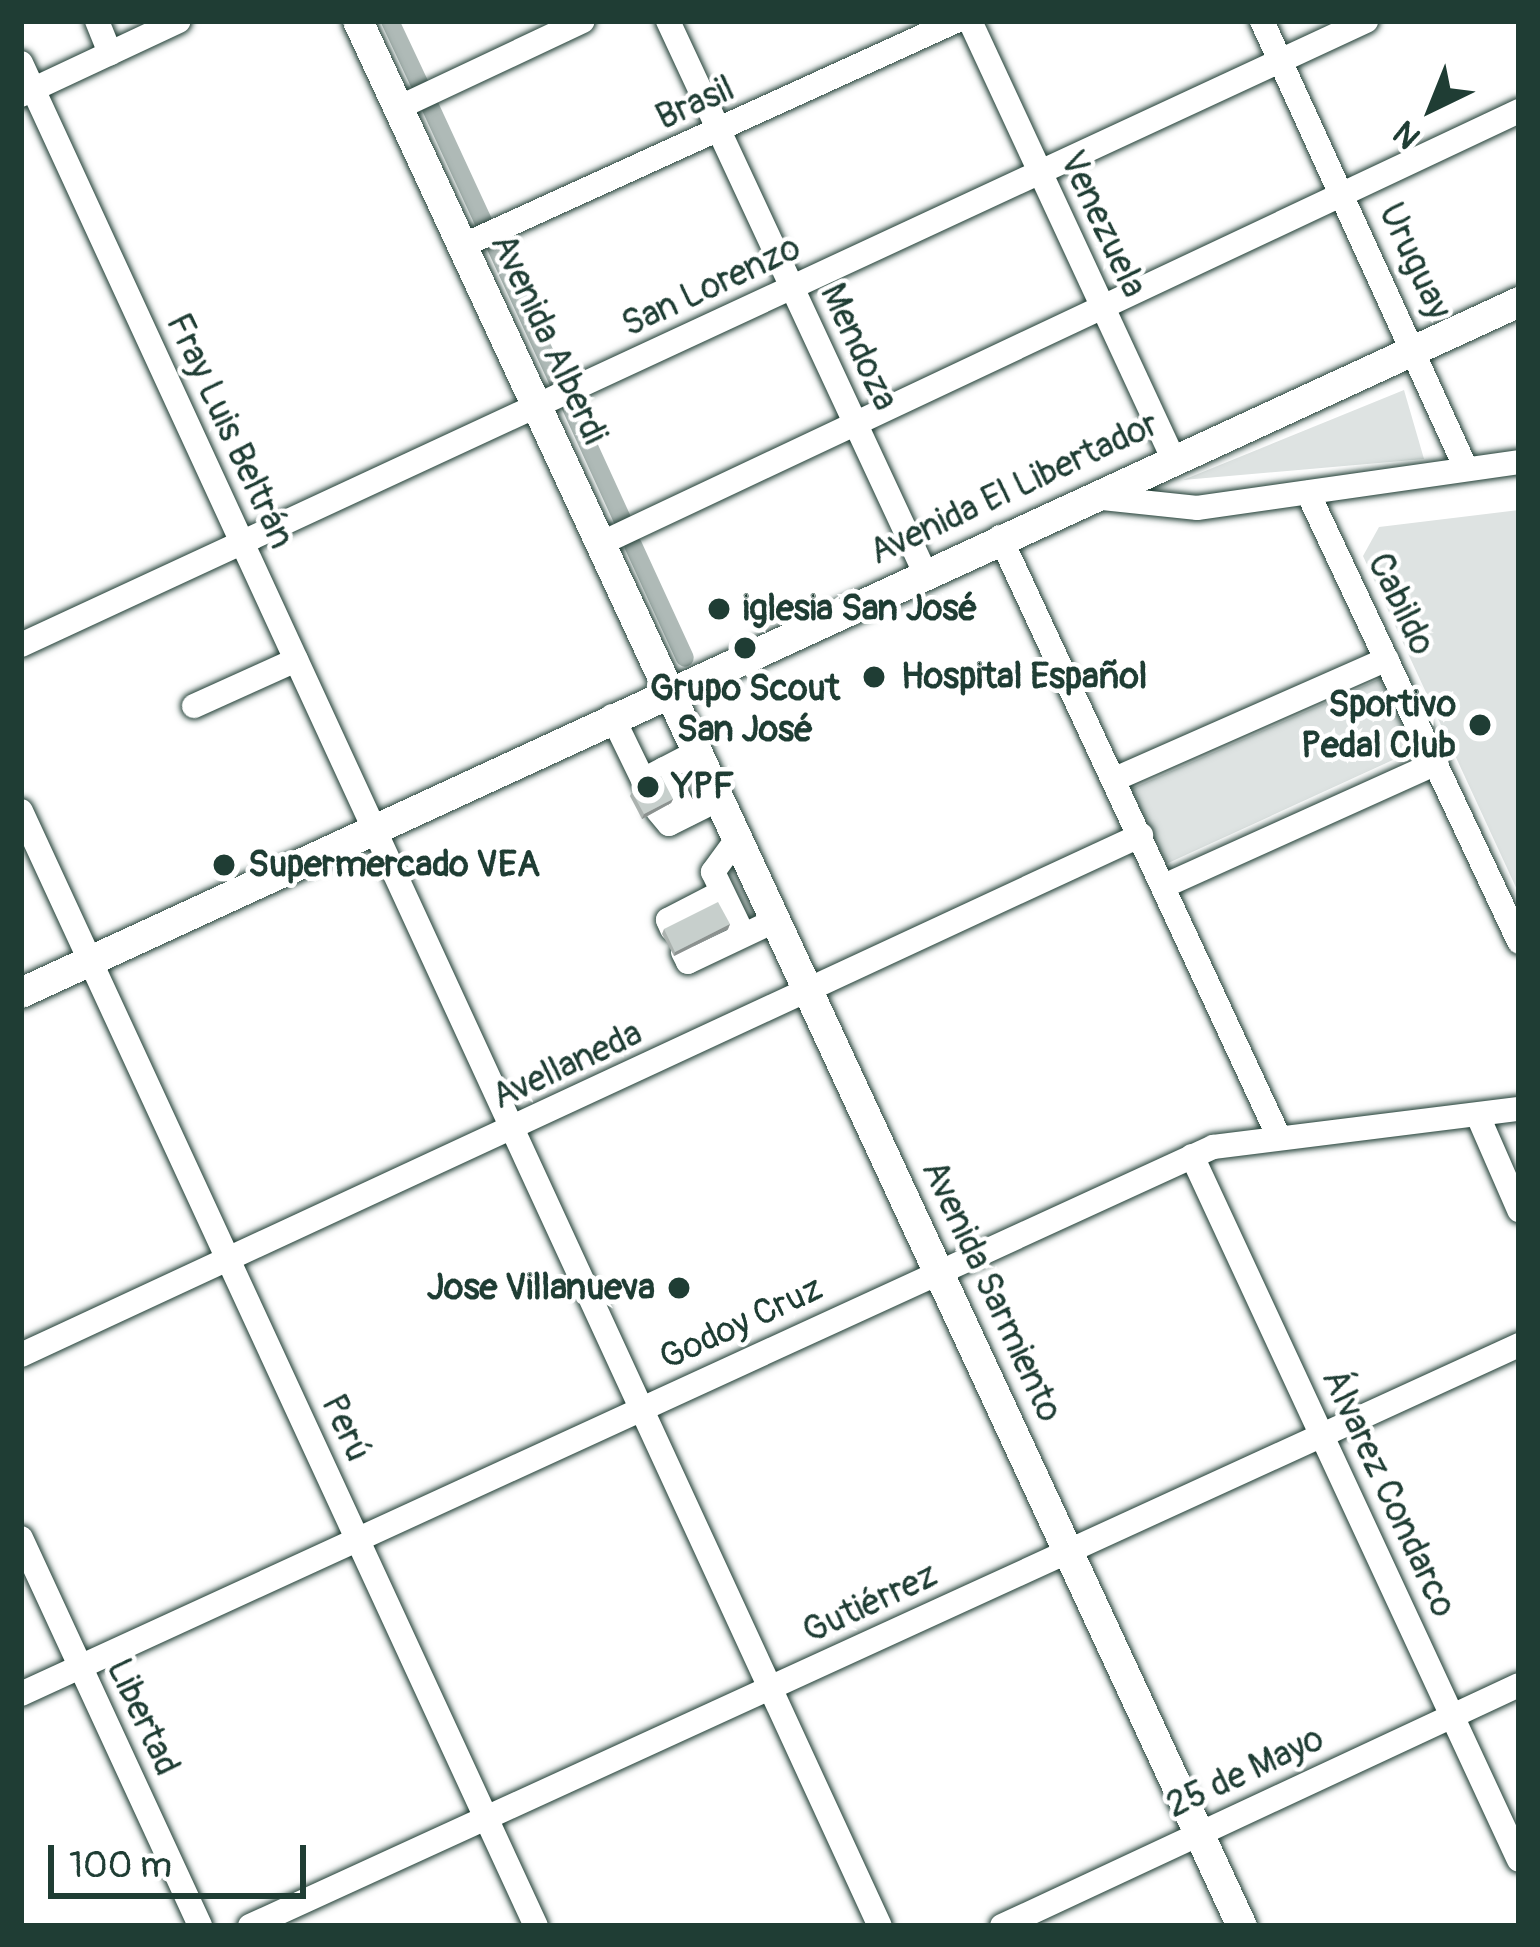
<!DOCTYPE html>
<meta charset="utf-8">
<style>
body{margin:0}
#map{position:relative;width:1540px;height:1947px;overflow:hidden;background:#fff;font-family:Pangolin,sans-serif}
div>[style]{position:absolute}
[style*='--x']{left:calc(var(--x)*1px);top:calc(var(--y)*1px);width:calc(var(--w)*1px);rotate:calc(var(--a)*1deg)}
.green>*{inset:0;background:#dee3e2}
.canal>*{height:18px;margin:-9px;padding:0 9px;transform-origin:9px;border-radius:9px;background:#afbab7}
.roads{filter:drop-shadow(0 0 3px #1f3d34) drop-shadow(0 0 3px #1f3d34)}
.minor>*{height:24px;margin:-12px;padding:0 12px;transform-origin:12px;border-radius:12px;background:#fff}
.major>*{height:30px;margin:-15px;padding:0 15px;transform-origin:15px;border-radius:15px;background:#fff}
.wall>*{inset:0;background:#abb2af}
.shaded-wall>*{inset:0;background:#8b918f}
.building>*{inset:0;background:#c7cfcc}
.dots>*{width:33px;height:33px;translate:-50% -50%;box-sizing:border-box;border:6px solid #fff;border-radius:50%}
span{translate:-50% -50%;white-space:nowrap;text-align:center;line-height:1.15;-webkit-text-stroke:9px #fff;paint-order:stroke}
.street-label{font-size:36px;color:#1f3d34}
.poi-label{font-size:36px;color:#1f3d34;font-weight:700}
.left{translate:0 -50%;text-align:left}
.right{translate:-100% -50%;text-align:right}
.frame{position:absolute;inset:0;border:24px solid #1f3d34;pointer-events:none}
.north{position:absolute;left:1372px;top:48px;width:120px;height:120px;-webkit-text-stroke:9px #fff;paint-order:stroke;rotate:223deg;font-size:33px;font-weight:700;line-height:48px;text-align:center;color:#1f3d34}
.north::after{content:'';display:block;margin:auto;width:42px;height:54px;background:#1f3d34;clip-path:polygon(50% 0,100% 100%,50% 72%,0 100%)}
.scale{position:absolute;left:48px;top:1845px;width:258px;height:54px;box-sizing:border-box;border:6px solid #1f3d34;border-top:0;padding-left:15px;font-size:36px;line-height:42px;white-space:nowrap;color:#1f3d34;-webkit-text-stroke:9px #fff;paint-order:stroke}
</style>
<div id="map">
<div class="green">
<i style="clip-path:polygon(1404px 390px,1424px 459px,1183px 480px)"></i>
<i style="clip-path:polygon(1519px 510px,1519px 894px,1363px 556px,1379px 527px)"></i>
<i style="clip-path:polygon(1384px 677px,1419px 748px,1166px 864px,1131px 789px)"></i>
</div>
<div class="canal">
<i style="--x:390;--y:21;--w:73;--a:64.8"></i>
<i style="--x:429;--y:104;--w:133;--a:65.2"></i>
<i style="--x:494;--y:243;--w:157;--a:65.2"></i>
<i style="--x:569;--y:403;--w:128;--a:65.4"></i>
<i style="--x:633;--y:545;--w:124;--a:65.3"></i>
</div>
<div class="roads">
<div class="minor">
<i style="--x:97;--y:21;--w:35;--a:68"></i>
<i style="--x:668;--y:21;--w:609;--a:65.03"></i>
<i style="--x:970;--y:21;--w:481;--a:65.1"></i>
<i style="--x:1262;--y:21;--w:491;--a:65.5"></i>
<i style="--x:21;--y:63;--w:2051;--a:65.25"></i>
<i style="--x:21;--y:95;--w:174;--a:-25.1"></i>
<i style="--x:398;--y:108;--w:204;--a:-25.2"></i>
<i style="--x:462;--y:246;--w:543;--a:-24.49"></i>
<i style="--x:1308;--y:493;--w:496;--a:64.8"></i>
<i style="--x:1093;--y:497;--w:105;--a:6"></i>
<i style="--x:1197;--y:508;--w:325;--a:-8.1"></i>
<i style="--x:1000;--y:537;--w:659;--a:65.07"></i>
<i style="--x:602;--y:543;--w:1014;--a:-25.23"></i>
<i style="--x:21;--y:645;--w:1483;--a:-24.89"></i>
<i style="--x:194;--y:706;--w:112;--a:-24.3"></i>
<i style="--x:612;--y:716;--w:80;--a:64.1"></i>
<i style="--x:664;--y:769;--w:51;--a:63.4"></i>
<i style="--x:1115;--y:779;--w:297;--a:-23.8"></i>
<i style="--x:643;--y:780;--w:61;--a:-27.4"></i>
<i style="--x:21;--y:811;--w:1228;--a:65.21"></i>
<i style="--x:658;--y:811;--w:17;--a:50"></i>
<i style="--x:669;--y:824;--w:56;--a:-26.6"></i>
<i style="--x:737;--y:839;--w:41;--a:126"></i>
<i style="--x:713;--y:872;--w:69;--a:64.2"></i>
<i style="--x:1164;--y:886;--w:299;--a:-24.3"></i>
<i style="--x:672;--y:929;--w:10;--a:-114"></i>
<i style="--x:668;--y:920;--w:61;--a:-27.4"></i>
<i style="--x:683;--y:952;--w:11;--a:63"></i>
<i style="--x:688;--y:962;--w:98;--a:-25.5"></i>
<i style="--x:1478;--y:1116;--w:103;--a:66.4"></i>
<i style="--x:1192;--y:1156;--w:776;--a:65.09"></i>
<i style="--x:21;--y:1355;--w:1235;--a:-24.9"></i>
<i style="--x:21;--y:1538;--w:427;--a:65.2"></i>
<i style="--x:21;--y:1694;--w:1312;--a:-24.65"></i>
<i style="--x:1213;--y:1147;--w:308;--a:-7.1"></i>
<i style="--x:250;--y:1926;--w:1396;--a:-24.6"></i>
<i style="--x:1002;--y:1926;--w:570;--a:-24.99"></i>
</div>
<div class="major">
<i style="--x:358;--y:21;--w:2100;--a:65.11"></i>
<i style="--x:21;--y:993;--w:1650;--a:-24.76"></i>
</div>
</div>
<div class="wall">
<i style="clip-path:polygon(632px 792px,673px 799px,671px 803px,642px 819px,630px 796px)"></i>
<i style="clip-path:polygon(730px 924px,728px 929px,674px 956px,662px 934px,664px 929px)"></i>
</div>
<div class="shaded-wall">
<i style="clip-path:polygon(673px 799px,671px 803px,642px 819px,644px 814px)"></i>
<i style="clip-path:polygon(730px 924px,728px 929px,674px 956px,675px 952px)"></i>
</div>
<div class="building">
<i style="clip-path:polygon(661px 776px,673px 799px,644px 814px,632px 792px)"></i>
<i style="clip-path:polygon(718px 902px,730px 924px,675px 952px,664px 929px)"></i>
</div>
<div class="dots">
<i style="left:719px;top:609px;background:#1f3d34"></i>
<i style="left:745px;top:648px;background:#1f3d34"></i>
<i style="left:874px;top:677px;background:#1f3d34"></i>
<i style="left:1480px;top:725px;background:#1f3d34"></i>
<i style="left:648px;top:787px;background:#1f3d34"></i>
<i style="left:224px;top:865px;background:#1f3d34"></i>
<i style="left:679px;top:1288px;background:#1f3d34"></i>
</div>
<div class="street-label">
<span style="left:695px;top:103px;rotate:-24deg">Brasil</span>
<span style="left:1103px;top:224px;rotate:65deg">Venezuela</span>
<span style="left:1415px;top:261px;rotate:65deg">Uruguay</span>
<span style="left:711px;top:286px;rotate:-25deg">San Lorenzo</span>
<span style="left:549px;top:339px;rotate:65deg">Avenida Alberdi</span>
<span style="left:859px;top:347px;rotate:65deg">Mendoza</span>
<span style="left:230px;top:431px;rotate:65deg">Fray Luis Beltrán</span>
<span style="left:1014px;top:488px;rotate:-25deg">Avenida El Libertador</span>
<span style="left:1401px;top:604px;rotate:64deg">Cabildo</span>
<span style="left:567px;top:1065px;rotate:-25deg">Avellaneda</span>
<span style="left:992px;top:1291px;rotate:65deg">Avenida Sarmiento</span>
<span style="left:741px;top:1323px;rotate:-25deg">Godoy Cruz</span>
<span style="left:346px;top:1428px;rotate:65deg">Perú</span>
<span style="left:1389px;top:1493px;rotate:65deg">Álvarez Condarco</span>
<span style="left:870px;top:1603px;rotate:-25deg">Gutiérrez</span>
<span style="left:143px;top:1717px;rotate:65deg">Libertad</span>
<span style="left:1245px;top:1772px;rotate:-25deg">25 de Mayo</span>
</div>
<div class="poi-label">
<span class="left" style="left:743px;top:609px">iglesia San José</span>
<span class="left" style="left:901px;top:677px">Hospital Español</span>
<span style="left:745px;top:709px">Grupo Scout<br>San José</span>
<span class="right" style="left:1456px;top:725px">Sportivo<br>Pedal Club</span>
<span class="left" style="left:672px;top:787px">YPF</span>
<span class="left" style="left:248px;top:865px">Supermercado VEA</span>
<span class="right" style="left:655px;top:1288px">Jose Villanueva</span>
</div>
<div class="frame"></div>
<div class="north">N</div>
<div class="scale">100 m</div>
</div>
